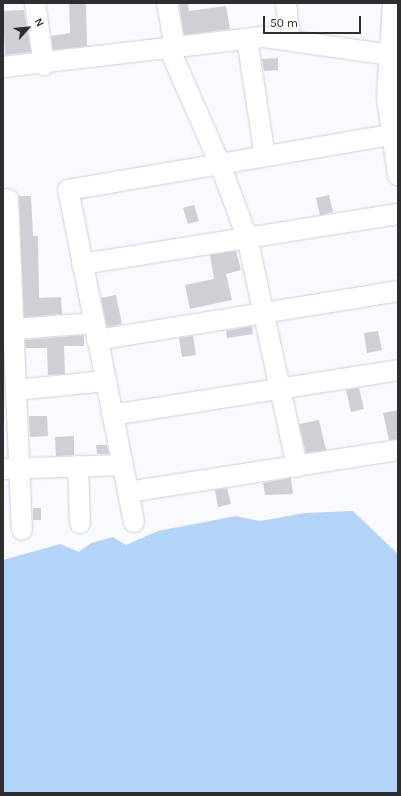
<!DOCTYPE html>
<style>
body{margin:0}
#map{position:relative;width:401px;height:796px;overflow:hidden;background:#f9faff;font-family:Karla,sans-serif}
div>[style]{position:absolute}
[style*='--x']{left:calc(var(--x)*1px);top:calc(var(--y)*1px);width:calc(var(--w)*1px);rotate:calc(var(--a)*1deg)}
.water>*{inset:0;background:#b2d4f9}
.building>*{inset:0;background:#ced0d6}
.roads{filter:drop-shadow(0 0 1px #cdcfd5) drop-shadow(0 0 1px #cdcfd5)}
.minor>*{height:20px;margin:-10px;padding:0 10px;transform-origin:10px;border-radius:10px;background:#fff}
span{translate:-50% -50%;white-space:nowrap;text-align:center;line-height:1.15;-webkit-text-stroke:3px #fff;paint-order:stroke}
.frame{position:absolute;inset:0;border:4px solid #2e2e31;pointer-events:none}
.north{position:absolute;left:8px;top:8px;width:40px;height:40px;-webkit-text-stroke:3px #fff;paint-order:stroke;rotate:63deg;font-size:11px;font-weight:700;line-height:16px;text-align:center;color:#2e2e31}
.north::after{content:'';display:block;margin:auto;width:14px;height:18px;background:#2e2e31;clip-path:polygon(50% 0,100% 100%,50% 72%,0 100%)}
.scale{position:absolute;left:263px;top:16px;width:98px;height:18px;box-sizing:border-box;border:2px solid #2e2e31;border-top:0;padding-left:5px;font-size:12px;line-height:14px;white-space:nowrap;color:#2e2e31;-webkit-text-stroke:3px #fff;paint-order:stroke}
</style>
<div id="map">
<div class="water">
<i style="clip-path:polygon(353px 511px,398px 554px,398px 793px,3px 793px,3px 560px,60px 544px,79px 552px,91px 543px,113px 537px,126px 545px,158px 531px,236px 516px,260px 521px,305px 513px)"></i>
</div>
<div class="building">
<i style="clip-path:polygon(69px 3px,86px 3px,87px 46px,53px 50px,51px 36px,70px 33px)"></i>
<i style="clip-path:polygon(179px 3px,188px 3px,189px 11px,226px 6px,230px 29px,184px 35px)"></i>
<i style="clip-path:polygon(24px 10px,31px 52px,5px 55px,3px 11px)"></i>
<i style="clip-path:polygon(278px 58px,278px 70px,264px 71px,262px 59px)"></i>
<i style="clip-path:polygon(329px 195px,333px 212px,320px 215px,316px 198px)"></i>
<i style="clip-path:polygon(19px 196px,31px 196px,33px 236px,38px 236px,39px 298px,61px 297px,62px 314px,24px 317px)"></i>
<i style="clip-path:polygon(194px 205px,199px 221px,188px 224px,183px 208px)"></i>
<i style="clip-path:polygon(236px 251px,241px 270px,226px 274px,232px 300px,190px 309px,185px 285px,214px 279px,210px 255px)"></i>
<i style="clip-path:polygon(116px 295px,122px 324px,107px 327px,101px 298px)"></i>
<i style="clip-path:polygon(252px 326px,253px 334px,227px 338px,226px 331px)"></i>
<i style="clip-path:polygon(378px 331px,382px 350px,367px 353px,364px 333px)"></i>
<i style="clip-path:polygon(84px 335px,84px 346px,64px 346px,65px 374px,48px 375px,47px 348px,26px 348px,25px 340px)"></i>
<i style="clip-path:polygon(193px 336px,196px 355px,182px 357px,179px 338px)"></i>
<i style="clip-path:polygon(359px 388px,364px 409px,351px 412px,346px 390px)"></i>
<i style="clip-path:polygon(398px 410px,398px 439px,389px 440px,383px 413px)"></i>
<i style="clip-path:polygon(29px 416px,47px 416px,48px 436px,30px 437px)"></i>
<i style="clip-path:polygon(319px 420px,326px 450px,306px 453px,299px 424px)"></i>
<i style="clip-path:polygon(74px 436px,74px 455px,56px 456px,55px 437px)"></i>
<i style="clip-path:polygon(96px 445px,107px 445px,109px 454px,97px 454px)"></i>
<i style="clip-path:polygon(291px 478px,293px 494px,265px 495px,263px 483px)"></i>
<i style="clip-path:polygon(227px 488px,231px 504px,218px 507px,215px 490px)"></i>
<i style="clip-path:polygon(33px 508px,41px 508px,41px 520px,33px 520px)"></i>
</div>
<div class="roads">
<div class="minor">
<i style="--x:35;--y:3;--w:63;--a:81.7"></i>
<i style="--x:167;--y:3;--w:45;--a:79.7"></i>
<i style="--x:286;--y:3;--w:36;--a:84"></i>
<i style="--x:393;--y:3;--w:94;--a:93.7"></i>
<i style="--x:387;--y:97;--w:79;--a:82"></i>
<i style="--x:247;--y:39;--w:118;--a:81.3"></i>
<i style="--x:169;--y:48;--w:127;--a:66.3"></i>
<i style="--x:220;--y:164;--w:78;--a:69.7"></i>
<i style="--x:247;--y:237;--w:235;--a:77.7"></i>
<i style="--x:3;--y:67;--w:263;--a:-6.6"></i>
<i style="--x:264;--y:37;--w:135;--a:8.1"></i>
<i style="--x:8;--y:199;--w:331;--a:87.6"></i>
<i style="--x:82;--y:264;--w:320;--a:-9"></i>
<i style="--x:3;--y:330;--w:91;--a:-4.4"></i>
<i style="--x:97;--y:340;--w:305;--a:-9.2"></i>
<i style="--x:16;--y:390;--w:90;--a:-5.7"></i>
<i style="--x:112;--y:415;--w:290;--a:-8.9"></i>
<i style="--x:78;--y:466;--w:57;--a:88"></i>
<i style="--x:3;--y:469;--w:120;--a:-1.9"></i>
<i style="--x:128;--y:492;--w:273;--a:-8.8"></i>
<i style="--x:134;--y:522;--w:338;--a:-101.2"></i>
<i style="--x:68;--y:190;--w:328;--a:-9.7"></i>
</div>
</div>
<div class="frame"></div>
<div class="north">N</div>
<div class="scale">50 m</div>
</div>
